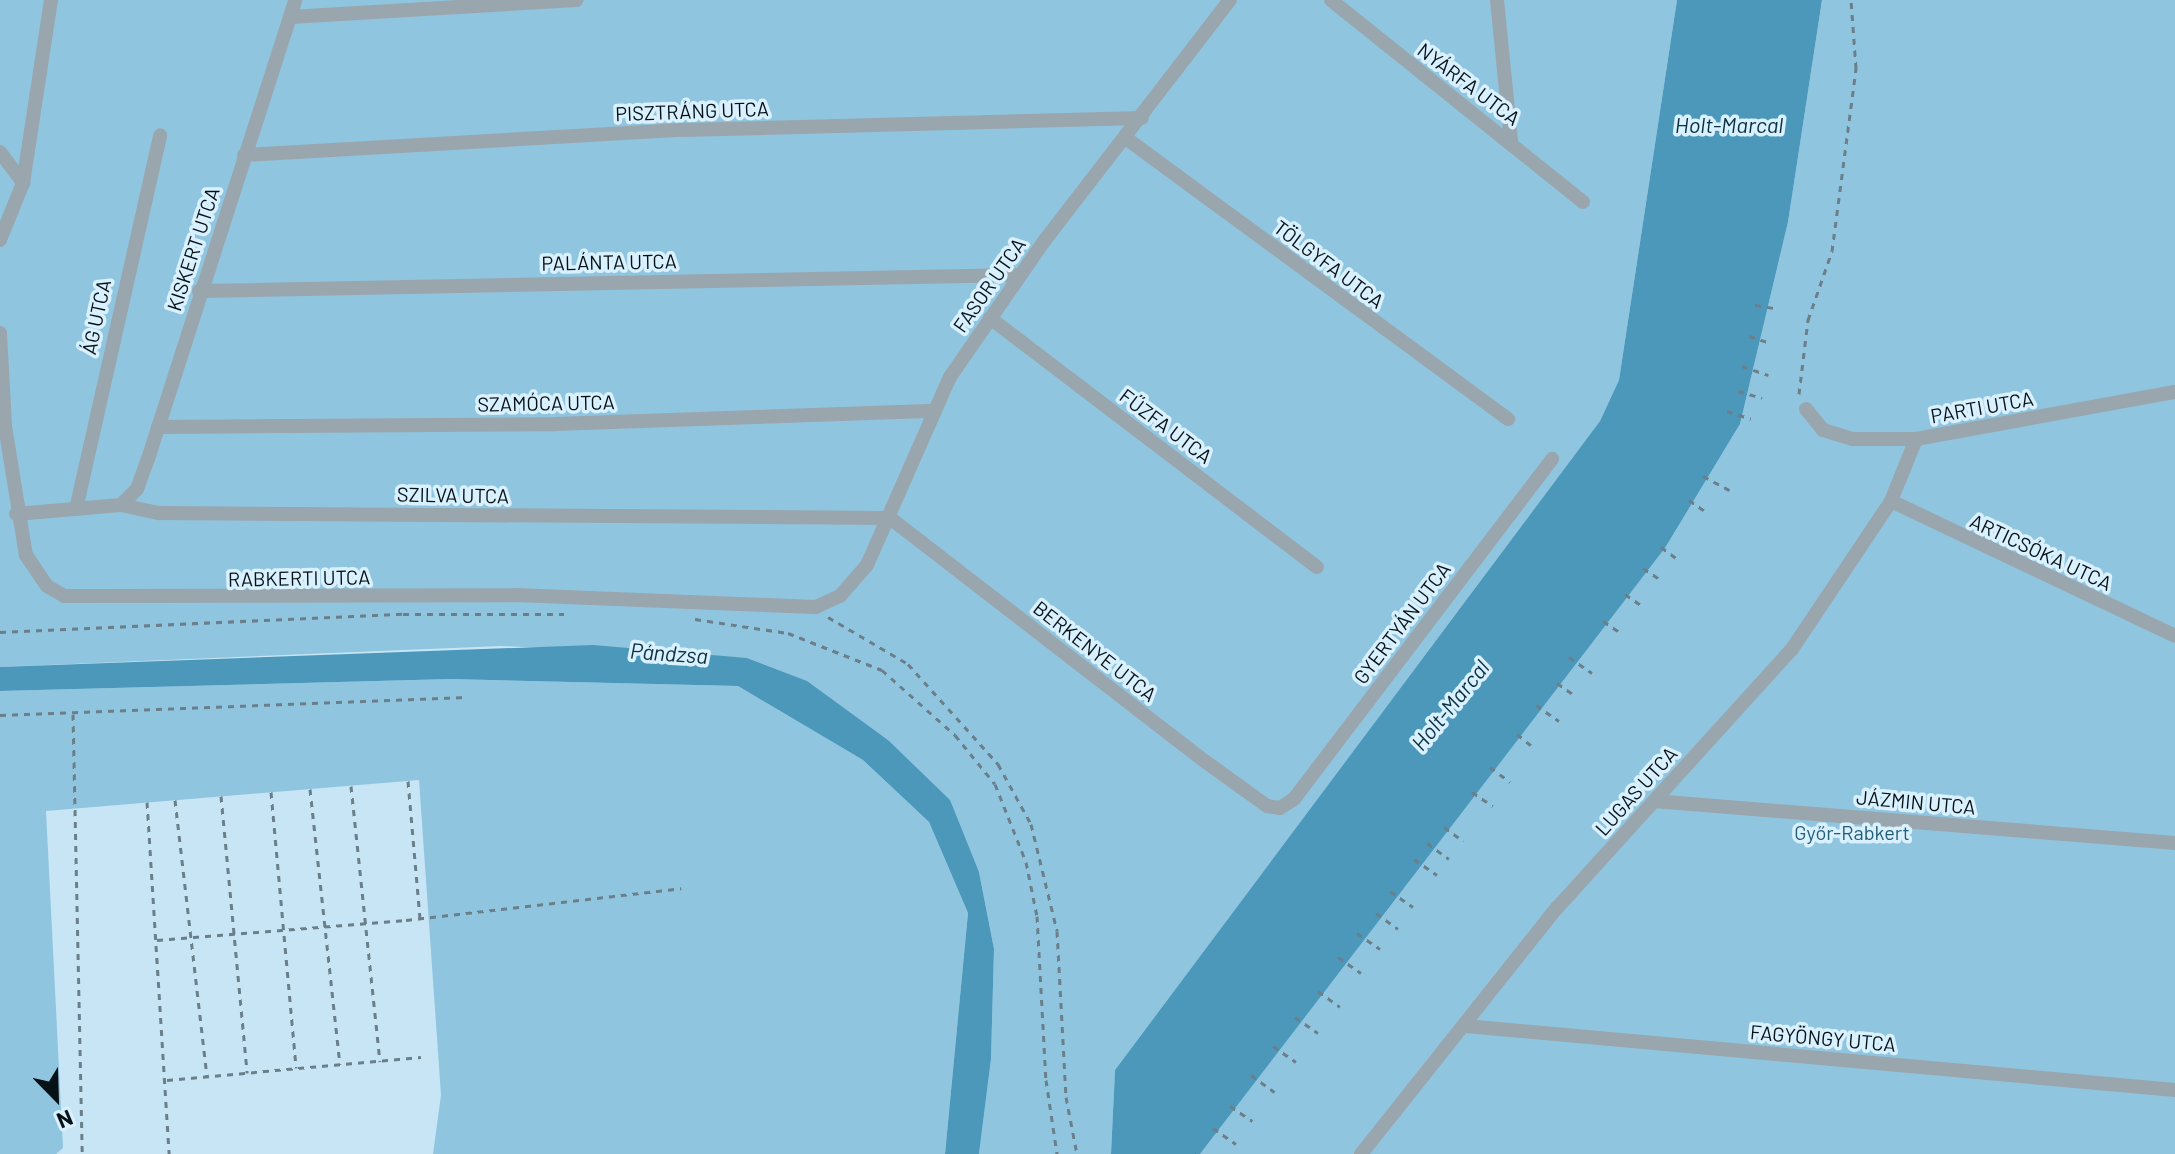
<!DOCTYPE html>
<meta charset="utf-8">
<style>
body{margin:0}
#map{position:relative;width:2175px;height:1154px;overflow:hidden;background:#c7e5f5;font-family:Barlow,sans-serif}
div>[style]{position:absolute}
[style*='--x']{left:calc(var(--x)*1px);top:calc(var(--y)*1px);width:calc(var(--w)*1px);rotate:calc(var(--a)*1deg)}
.green>*{inset:0;background:#90c5e0}
.water>*{inset:0;background:#4b98bb}
.path>*{height:3px;margin-top:-1.5px;transform-origin:0;background:repeating-linear-gradient(90deg,#6a7f89 0 6px,transparent 0 12px)}
.street>*{height:14px;margin:-7px;padding:0 7px;transform-origin:7px;border-radius:7px;background:#99a6ad}
span{translate:-50% -50%;white-space:nowrap;text-align:center;line-height:1.15;-webkit-text-stroke:7px #d9f1fe;paint-order:stroke}
.street-label{font-size:20px;color:#061116}
.park-label{font-size:20px;color:#235e78}
.water-label{font-size:22px;color:#0b2f3e;font-style:italic}
.north{position:absolute;left:16px;top:1058px;width:80px;height:80px;-webkit-text-stroke:6px #d9f1fe;paint-order:stroke;rotate:157deg;font-size:22px;font-weight:700;line-height:32px;text-align:center;color:#061116}
.north::after{content:'';display:block;margin:auto;width:28px;height:36px;background:#061116;clip-path:polygon(50% 0,100% 100%,50% 72%,0 100%)}
</style>
<div id="map">
<div class="green">
<i style="clip-path:polygon(0 0,1677px 0,1619px 380px,1600px 421px,1115px 1070px,1111px 1154px,979px 1154px,991px 1059px,994px 949px,979px 872px,888px 740px,806px 681px,747px 658px,501px 646px,0 667px)"></i>
<i style="clip-path:polygon(1822px 0,2175px 0,2175px 1154px,1200px 1154px,1665px 548px,1740px 424px,1788px 222px)"></i>
<i style="clip-path:polygon(451px 679px,738px 686px,863px 760px,929px 822px,968px 913px,945px 1154px,433px 1154px,441px 1095px,419px 780px,46px 811px,63px 1148px,56px 1154px,0 1154px,0 691px)"></i>
</div>
<div class="water">
<i style="clip-path:polygon(1677px 0,1822px 0,1788px 222px,1740px 424px,1665px 548px,1200px 1154px,1111px 1154px,1115px 1070px,1600px 421px,1619px 380px)"></i>
<i style="clip-path:polygon(593px 645px,747px 658px,807px 681px,888px 740px,950px 800px,979px 872px,994px 949px,991px 1059px,979px 1154px,945px 1154px,968px 913px,929px 822px,863px 760px,738px 686px,451px 679px,0 691px,0 667px)"></i>
</div>
<div class="path">
<i style="--x:1755;--y:305;--w:20;--a:9"></i>
<i style="--x:1749;--y:336;--w:23;--a:18"></i>
<i style="--x:1742;--y:366;--w:28;--a:19"></i>
<i style="--x:1738;--y:391;--w:25;--a:16"></i>
<i style="--x:1799;--y:394;--w:75;--a:-83.1"></i>
<i style="--x:1808;--y:320;--w:73;--a:-70.8"></i>
<i style="--x:1832;--y:251;--w:185;--a:-82.5"></i>
<i style="--x:1856;--y:68;--w:68;--a:-94.2"></i>
<i style="--x:1727;--y:411;--w:25;--a:18"></i>
<i style="--x:1703;--y:476;--w:30;--a:28"></i>
<i style="--x:1689;--y:500;--w:21;--a:35"></i>
<i style="--x:1661;--y:547;--w:22;--a:36"></i>
<i style="--x:1643;--y:568;--w:22;--a:34"></i>
<i style="--x:1625;--y:594;--w:21;--a:35"></i>
<i style="--x:828;--y:617;--w:93;--a:30.4"></i>
<i style="--x:908;--y:664;--w:135;--a:48"></i>
<i style="--x:998;--y:764;--w:68;--a:61.2"></i>
<i style="--x:1031;--y:824;--w:110;--a:76.3"></i>
<i style="--x:1057;--y:931;--w:166;--a:86.9"></i>
<i style="--x:1066;--y:1097;--w:58;--a:79.1"></i>
<i style="--x:695;--y:619;--w:94;--a:8.6"></i>
<i style="--x:788;--y:633;--w:101;--a:21.5"></i>
<i style="--x:882;--y:670;--w:98;--a:41.7"></i>
<i style="--x:955;--y:735;--w:63;--a:50.8"></i>
<i style="--x:995;--y:784;--w:84;--a:68.3"></i>
<i style="--x:1026;--y:862;--w:55;--a:78.5"></i>
<i style="--x:1037;--y:916;--w:164;--a:86.9"></i>
<i style="--x:1046;--y:1080;--w:75;--a:81.5"></i>
<i style="--x:1603;--y:621;--w:22;--a:34"></i>
<i style="--x:0;--y:632;--w:403;--a:-2.6"></i>
<i style="--x:403;--y:614;--w:161;--a:0"></i>
<i style="--x:1569;--y:657;--w:28;--a:35"></i>
<i style="--x:1557;--y:683;--w:21;--a:35"></i>
<i style="--x:1536;--y:705;--w:28;--a:35"></i>
<i style="--x:73;--y:714;--w:440;--a:88.8"></i>
<i style="--x:0;--y:715;--w:467;--a:-2.2"></i>
<i style="--x:1517;--y:734;--w:21;--a:39"></i>
<i style="--x:1490;--y:767;--w:25;--a:37"></i>
<i style="--x:408;--y:781;--w:138;--a:85"></i>
<i style="--x:351;--y:786;--w:277;--a:84"></i>
<i style="--x:310;--y:789;--w:277;--a:83.8"></i>
<i style="--x:271;--y:792;--w:277;--a:84.8"></i>
<i style="--x:1472;--y:792;--w:25;--a:34"></i>
<i style="--x:221;--y:796;--w:278;--a:84.6"></i>
<i style="--x:175;--y:800;--w:278;--a:83.4"></i>
<i style="--x:147;--y:802;--w:353;--a:86.4"></i>
<i style="--x:1444;--y:827;--w:24;--a:36"></i>
<i style="--x:1427;--y:843;--w:27;--a:36"></i>
<i style="--x:1414;--y:859;--w:28;--a:35"></i>
<i style="--x:1390;--y:891;--w:28;--a:35"></i>
<i style="--x:1376;--y:913;--w:27;--a:36"></i>
<i style="--x:1357;--y:933;--w:28;--a:35"></i>
<i style="--x:157;--y:940;--w:250;--a:-4.6"></i>
<i style="--x:406;--y:920;--w:277;--a:-6.6"></i>
<i style="--x:1338;--y:957;--w:28;--a:35"></i>
<i style="--x:1318;--y:991;--w:27;--a:36"></i>
<i style="--x:1295;--y:1017;--w:28;--a:35"></i>
<i style="--x:1273;--y:1046;--w:28;--a:35"></i>
<i style="--x:1251;--y:1075;--w:29;--a:36"></i>
<i style="--x:167;--y:1080;--w:255;--a:-5.2"></i>
<i style="--x:1230;--y:1106;--w:27;--a:34"></i>
<i style="--x:1213;--y:1128;--w:28;--a:35"></i>
<i style="--x:1195;--y:1154;--w:1;--a:0"></i>
</div>
<div class="street">
<i style="--x:1331;--y:0;--w:323;--a:38.7"></i>
<i style="--x:1497;--y:0;--w:141;--a:84.3"></i>
<i style="--x:290;--y:17;--w:287;--a:-3.4"></i>
<i style="--x:1127;--y:139;--w:473;--a:36.3"></i>
<i style="--x:0;--y:152;--w:39;--a:53"></i>
<i style="--x:244;--y:155;--w:441;--a:-3.3"></i>
<i style="--x:684;--y:130;--w:458;--a:-1.5"></i>
<i style="--x:0;--y:240;--w:61;--a:-68"></i>
<i style="--x:23;--y:183;--w:185;--a:-81.3"></i>
<i style="--x:199;--y:291;--w:821;--a:-1.12"></i>
<i style="--x:990;--y:318;--w:411;--a:37.3"></i>
<i style="--x:0;--y:333;--w:93;--a:86.9"></i>
<i style="--x:5;--y:426;--w:131;--a:80.8"></i>
<i style="--x:26;--y:555;--w:37;--a:56"></i>
<i style="--x:47;--y:586;--w:20;--a:30"></i>
<i style="--x:64;--y:596;--w:452;--a:-0.1"></i>
<i style="--x:516;--y:595;--w:300;--a:2.3"></i>
<i style="--x:816;--y:607;--w:26;--a:-25"></i>
<i style="--x:840;--y:596;--w:41;--a:-48.9"></i>
<i style="--x:867;--y:565;--w:206;--a:-66.2"></i>
<i style="--x:950;--y:377;--w:167;--a:-55.3"></i>
<i style="--x:1045;--y:240;--w:303;--a:-52.4"></i>
<i style="--x:1806;--y:409;--w:27;--a:51"></i>
<i style="--x:1823;--y:430;--w:30;--a:17"></i>
<i style="--x:1852;--y:439;--w:64;--a:0"></i>
<i style="--x:1916;--y:439;--w:263;--a:-10.3"></i>
<i style="--x:158;--y:427;--w:397;--a:-0.4"></i>
<i style="--x:555;--y:424;--w:380;--a:-2"></i>
<i style="--x:1891;--y:501;--w:314;--a:25.4"></i>
<i style="--x:121;--y:505;--w:23;--a:-45"></i>
<i style="--x:137;--y:489;--w:32;--a:-70"></i>
<i style="--x:148;--y:459;--w:482;--a:-72.2"></i>
<i style="--x:76;--y:509;--w:383;--a:-77.3"></i>
<i style="--x:16;--y:514;--w:105;--a:-4.9"></i>
<i style="--x:121;--y:505;--w:40;--a:12"></i>
<i style="--x:160;--y:513;--w:730;--a:0.39"></i>
<i style="--x:890;--y:518;--w:399;--a:37.7"></i>
<i style="--x:1206;--y:762;--w:75;--a:35.8"></i>
<i style="--x:1267;--y:806;--w:13;--a:9"></i>
<i style="--x:1280;--y:808;--w:17;--a:-33"></i>
<i style="--x:1294;--y:799;--w:427;--a:-52.8"></i>
<i style="--x:1654;--y:801;--w:523;--a:4.61"></i>
<i style="--x:1466;--y:1026;--w:712;--a:5.16"></i>
<i style="--x:1361;--y:1154;--w:315;--a:-51.5"></i>
<i style="--x:1557;--y:908;--w:350;--a:-47.8"></i>
<i style="--x:1792;--y:649;--w:178;--a:-56.2"></i>
<i style="--x:1891;--y:501;--w:67;--a:-68"></i>
</div>
<div class="street-label">
<span style="left:1469px;top:84px;rotate:37deg">NYÁRFA UTCA</span>
<span style="left:692px;top:111px;rotate:-2deg">PISZTRÁNG UTCA</span>
<span style="left:193px;top:249px;rotate:-72deg">KISKERT UTCA</span>
<span style="left:609px;top:262px;rotate:-1deg">PALÁNTA UTCA</span>
<span style="left:1329px;top:264px;rotate:37deg">TÖLGYFA UTCA</span>
<span style="left:989px;top:285px;rotate:-55deg">FASOR UTCA</span>
<span style="left:96px;top:317px;rotate:-78deg">ÁG UTCA</span>
<span style="left:546px;top:403px;rotate:-1deg">SZAMÓCA UTCA</span>
<span style="left:1982px;top:407px;rotate:-10deg">PARTI UTCA</span>
<span style="left:1166px;top:426px;rotate:37deg">FŰZFA UTCA</span>
<span style="left:453px;top:495px;rotate:1deg">SZILVA UTCA</span>
<span style="left:2041px;top:552px;rotate:25deg">ARTICSÓKA UTCA</span>
<span style="left:299px;top:578px;rotate:-1deg">RABKERTI UTCA</span>
<span style="left:1402px;top:623px;rotate:-53deg">GYERTYÁN UTCA</span>
<span style="left:1095px;top:651px;rotate:38deg">BERKENYE UTCA</span>
<span style="left:1636px;top:791px;rotate:-48deg">LUGAS UTCA</span>
<span style="left:1916px;top:802px;rotate:5deg">JÁZMIN UTCA</span>
<span style="left:1823px;top:1038px;rotate:5deg">FAGYÖNGY UTCA</span>
</div>
<div class="park-label">
<span style="left:1852px;top:832px">Győr-Rabkert</span>
</div>
<div class="water-label">
<span style="left:1729px;top:125px">Holt-Marcal</span>
<span style="left:669px;top:653px;rotate:4deg">Pándzsa</span>
<span style="left:1450px;top:705px;rotate:-51deg">Holt-Marcal</span>
</div>
<div class="north">N</div>
</div>
